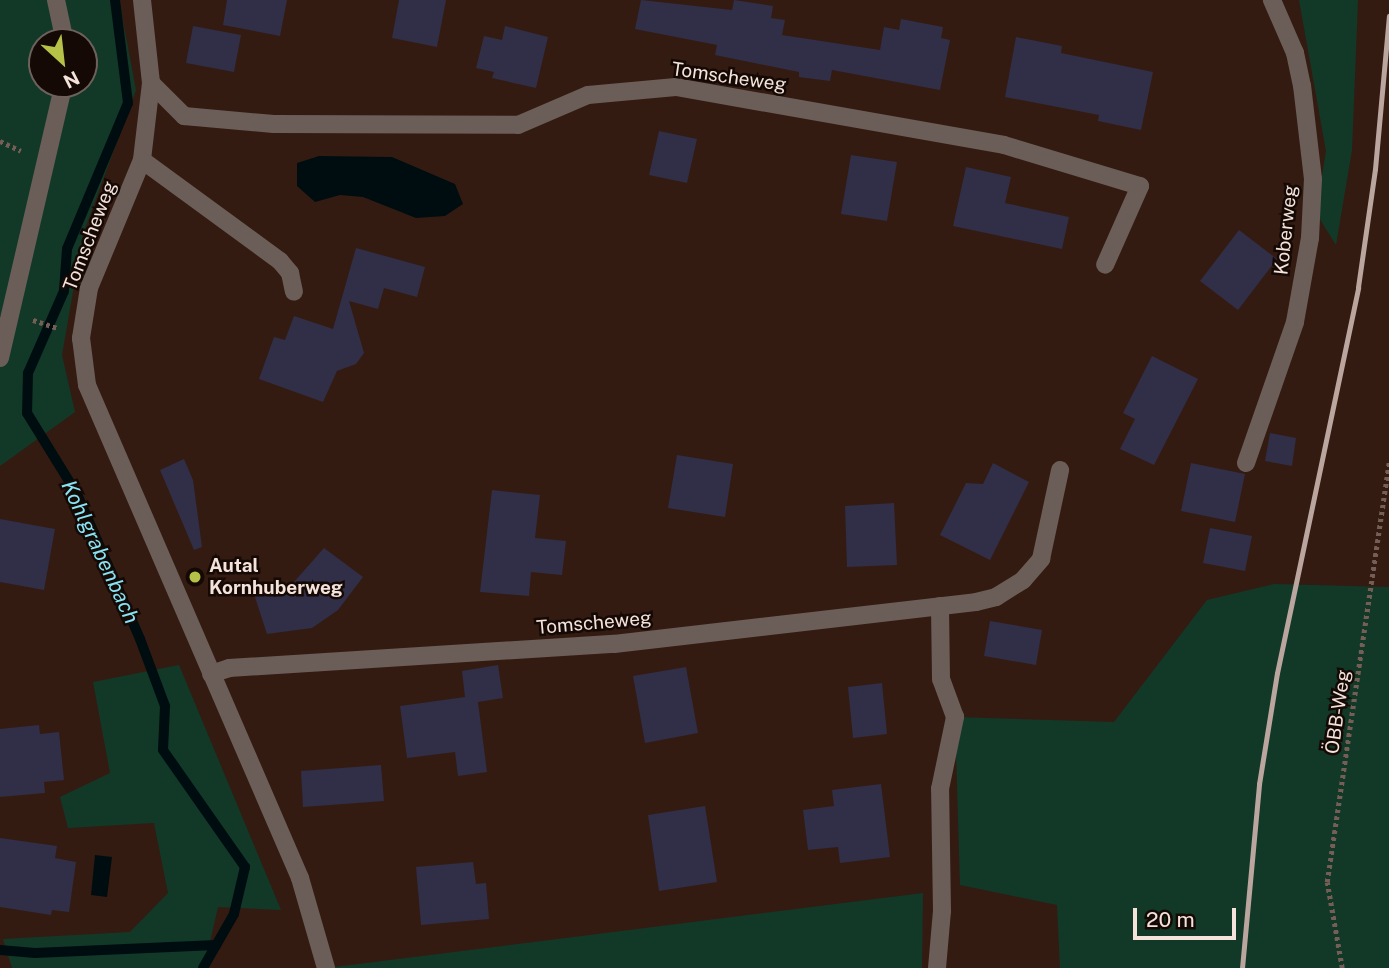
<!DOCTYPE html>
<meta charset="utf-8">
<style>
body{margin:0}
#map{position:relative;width:1389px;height:968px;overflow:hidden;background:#341b11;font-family:"Public Sans",sans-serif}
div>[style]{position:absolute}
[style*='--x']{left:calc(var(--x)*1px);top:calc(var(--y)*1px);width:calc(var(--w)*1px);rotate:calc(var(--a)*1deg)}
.green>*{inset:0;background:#123927}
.water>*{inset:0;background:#000d10}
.stream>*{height:10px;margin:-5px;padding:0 5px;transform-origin:5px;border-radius:5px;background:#000d10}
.building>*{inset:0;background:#312e47}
.path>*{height:4.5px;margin-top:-2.25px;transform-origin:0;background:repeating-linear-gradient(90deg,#755e55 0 3.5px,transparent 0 7px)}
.service>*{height:18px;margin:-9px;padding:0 9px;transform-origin:9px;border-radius:9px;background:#6b5e58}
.minor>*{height:18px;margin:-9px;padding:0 9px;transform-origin:9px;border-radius:9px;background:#6b5e58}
.rail>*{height:5px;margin:-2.5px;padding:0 2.5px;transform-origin:2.5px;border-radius:2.5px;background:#baa69e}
.dots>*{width:19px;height:19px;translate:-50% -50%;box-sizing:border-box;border:4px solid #140905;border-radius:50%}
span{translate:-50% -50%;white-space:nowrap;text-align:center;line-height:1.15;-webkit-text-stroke:5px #140905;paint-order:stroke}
.street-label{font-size:19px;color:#f4e2db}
.poi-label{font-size:19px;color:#f4e2db;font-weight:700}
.left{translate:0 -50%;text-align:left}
.water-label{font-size:21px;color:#87e4f4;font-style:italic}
.north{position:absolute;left:28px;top:28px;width:70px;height:70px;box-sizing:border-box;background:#140905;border:2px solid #6e605b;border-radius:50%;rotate:153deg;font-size:19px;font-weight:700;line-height:28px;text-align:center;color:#f4e2db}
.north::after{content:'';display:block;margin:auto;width:24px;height:32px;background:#b6c148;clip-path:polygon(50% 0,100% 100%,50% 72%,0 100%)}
.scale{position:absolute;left:1133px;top:908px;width:103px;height:32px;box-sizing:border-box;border:4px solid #f4e2db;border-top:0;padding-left:9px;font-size:21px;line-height:24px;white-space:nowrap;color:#f4e2db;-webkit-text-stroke:5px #140905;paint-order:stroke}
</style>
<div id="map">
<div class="green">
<i style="clip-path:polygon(evenodd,0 0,119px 0,136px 90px,83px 234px,62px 355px,75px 412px,0 466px,0 0,42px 42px,84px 42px,84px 84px,42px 84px,42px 42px)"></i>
<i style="clip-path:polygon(1299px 0,1358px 0,1352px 150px,1336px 245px,1316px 213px,1326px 151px)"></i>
<i style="clip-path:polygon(1274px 584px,1389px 587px,1389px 968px,1060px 968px,1057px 905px,960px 885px,955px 717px,1114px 722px,1207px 600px)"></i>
<i style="clip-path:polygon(179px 665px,281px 910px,218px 907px,204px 968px,12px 968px,3px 939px,130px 932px,168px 893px,154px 823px,68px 828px,60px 797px,110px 773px,93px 682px)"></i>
<i style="clip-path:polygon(923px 893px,922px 968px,326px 968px)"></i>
</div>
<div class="water">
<i style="clip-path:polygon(319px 156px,392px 157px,455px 184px,463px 204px,445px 216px,416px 218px,363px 197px,340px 195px,315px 202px,297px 186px,297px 163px)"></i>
<i style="clip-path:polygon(95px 855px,112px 857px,107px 897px,91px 895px)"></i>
</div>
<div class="stream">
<i style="--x:115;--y:0;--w:104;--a:82.8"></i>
<i style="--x:128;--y:103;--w:158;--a:112.7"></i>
<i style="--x:67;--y:249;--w:42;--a:94.1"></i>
<i style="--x:64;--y:291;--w:90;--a:113.7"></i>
<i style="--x:28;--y:373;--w:40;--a:91.4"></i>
<i style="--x:27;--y:413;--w:95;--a:58.3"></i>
<i style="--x:77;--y:494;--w:158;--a:66.5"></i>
<i style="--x:140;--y:639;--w:72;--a:69.5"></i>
<i style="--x:165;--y:706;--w:44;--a:92.6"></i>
<i style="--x:163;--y:750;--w:143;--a:55"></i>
<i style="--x:245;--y:867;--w:48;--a:103.2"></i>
<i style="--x:234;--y:914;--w:62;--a:119.9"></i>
<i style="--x:0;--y:950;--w:35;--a:5"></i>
<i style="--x:35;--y:953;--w:181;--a:-2.5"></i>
</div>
<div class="building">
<i style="clip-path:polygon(227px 0,287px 0,280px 36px,223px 25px)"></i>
<i style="clip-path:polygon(399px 0,446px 0,437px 47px,392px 38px)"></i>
<i style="clip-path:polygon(641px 0,732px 10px,734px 0,773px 6px,771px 18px,785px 20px,782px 35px,880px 50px,884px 27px,899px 30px,901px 19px,943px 27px,941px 38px,950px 40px,940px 90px,832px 70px,830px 81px,799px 77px,799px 72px,715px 55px,717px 45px,635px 29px)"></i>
<i style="clip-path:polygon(193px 26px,241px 35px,234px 72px,186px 63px)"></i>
<i style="clip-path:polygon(505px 26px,548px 37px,536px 88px,492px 78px,494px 72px,476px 68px,484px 36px,502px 40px)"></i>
<i style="clip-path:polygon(1016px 37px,1062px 46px,1061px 53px,1153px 72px,1141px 130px,1098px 121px,1099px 115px,1005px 97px)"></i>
<i style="clip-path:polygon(659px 131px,697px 139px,687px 183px,649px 175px)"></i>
<i style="clip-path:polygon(851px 155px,897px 162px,887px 221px,841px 214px)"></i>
<i style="clip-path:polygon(966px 167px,1011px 177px,1005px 203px,1069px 217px,1062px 249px,953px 226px)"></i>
<i style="clip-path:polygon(1239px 230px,1277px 259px,1238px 310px,1200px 281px)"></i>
<i style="clip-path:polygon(356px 248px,425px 267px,417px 297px,384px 288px,378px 309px,349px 301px,364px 353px,356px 364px,337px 371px,323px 402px,259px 379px,274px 337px,285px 340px,294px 316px,333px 329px)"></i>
<i style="clip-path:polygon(1152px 356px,1198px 379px,1154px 465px,1120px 449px,1135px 419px,1123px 413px)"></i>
<i style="clip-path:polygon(1270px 433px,1296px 438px,1292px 466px,1265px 461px)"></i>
<i style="clip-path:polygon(677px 455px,733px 464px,725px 517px,668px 508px)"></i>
<i style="clip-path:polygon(184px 459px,193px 480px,202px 547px,194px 550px,160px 470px)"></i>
<i style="clip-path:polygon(993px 463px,1029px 482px,990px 560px,940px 535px,966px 483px,983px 484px)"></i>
<i style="clip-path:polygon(1191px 463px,1245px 474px,1235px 522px,1181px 511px)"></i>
<i style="clip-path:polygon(492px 490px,540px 495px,535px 538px,566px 541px,562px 575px,531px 572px,529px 596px,480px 592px)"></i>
<i style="clip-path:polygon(894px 503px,897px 565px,847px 567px,845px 506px)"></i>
<i style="clip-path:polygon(0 519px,55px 529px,44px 590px,0 582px)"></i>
<i style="clip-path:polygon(1210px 528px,1252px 536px,1245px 571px,1203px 563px)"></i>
<i style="clip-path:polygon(324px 548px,363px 577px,338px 610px,312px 628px,267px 634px,253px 591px,294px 582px)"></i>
<i style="clip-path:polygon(990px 621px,1042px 630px,1036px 665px,984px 656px)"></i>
<i style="clip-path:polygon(498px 665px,503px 698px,478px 702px,487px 772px,458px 776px,455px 752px,407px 758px,400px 706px,465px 697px,462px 671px)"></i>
<i style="clip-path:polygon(686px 667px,698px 733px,645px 743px,633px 676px)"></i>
<i style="clip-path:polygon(882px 683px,887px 734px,853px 738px,848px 687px)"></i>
<i style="clip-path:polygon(39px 725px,40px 734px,59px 732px,64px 780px,44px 782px,45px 793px,0 797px,0 729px)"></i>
<i style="clip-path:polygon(381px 765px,384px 801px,303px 807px,301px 771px)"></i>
<i style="clip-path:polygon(881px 784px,890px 857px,840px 863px,838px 847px,808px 850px,803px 810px,834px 806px,832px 790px)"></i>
<i style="clip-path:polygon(705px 806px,717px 882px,659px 891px,648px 815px)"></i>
<i style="clip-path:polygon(0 838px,57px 846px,55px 858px,76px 862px,69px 912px,52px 910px,51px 915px,0 907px)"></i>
<i style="clip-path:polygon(473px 862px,476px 884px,486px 883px,489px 919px,421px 925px,416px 867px)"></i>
</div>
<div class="path">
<i style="--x:0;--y:141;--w:23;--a:25"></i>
<i style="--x:33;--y:320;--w:26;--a:18"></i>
<i style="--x:1342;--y:968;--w:87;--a:-99.9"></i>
<i style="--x:1327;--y:882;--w:426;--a:-81.6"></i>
</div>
<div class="service">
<i style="--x:56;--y:0;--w:43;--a:77.9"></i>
<i style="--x:142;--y:160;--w:171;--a:36.2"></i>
<i style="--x:280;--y:261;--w:16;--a:50"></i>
<i style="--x:290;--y:273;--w:19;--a:78"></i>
<i style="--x:0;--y:358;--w:281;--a:-76.9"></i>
<i style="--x:1246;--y:463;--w:149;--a:-70.8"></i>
<i style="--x:1295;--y:322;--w:85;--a:-79.9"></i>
<i style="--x:1310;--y:238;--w:59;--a:-87.1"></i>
<i style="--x:1313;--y:179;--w:94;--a:-96.7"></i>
<i style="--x:1302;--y:86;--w:34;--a:-102"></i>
<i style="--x:1295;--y:53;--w:58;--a:-113.5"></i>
<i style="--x:937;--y:968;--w:57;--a:-85"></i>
<i style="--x:942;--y:911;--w:122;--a:-90.9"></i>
<i style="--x:940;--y:789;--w:74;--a:-78.2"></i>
<i style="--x:955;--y:717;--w:40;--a:-110.2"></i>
<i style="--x:941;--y:679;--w:73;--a:-90.8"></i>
</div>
<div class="minor">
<i style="--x:142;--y:0;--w:83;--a:83.8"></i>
<i style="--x:151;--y:83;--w:78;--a:96.7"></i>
<i style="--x:142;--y:160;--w:139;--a:112.5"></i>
<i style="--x:89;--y:288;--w:51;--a:99.1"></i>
<i style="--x:81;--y:338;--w:47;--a:82.7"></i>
<i style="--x:87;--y:385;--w:537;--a:66.63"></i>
<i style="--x:300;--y:878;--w:94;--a:73.9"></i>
<i style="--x:151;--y:83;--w:47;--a:45"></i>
<i style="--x:184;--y:116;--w:90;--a:5.1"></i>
<i style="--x:274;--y:124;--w:244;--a:0.2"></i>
<i style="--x:518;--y:125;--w:76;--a:-23.2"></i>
<i style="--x:588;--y:95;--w:88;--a:-5.2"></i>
<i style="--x:676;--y:87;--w:333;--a:10"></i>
<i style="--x:1004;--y:145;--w:142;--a:16.8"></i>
<i style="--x:1140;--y:186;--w:86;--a:113.9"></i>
<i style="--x:211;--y:674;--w:19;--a:-18"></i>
<i style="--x:229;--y:668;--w:386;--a:-3.6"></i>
<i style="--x:614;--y:644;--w:364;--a:-6.6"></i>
<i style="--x:976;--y:602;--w:21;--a:-14"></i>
<i style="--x:996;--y:597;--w:32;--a:-32"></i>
<i style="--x:1023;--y:580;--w:28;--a:-49"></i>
<i style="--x:1041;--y:559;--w:91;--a:-77.9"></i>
</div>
<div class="rail">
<i style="--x:1242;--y:968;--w:185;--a:-84.7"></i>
<i style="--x:1259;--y:784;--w:112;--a:-80.8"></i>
<i style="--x:1277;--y:673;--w:394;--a:-78.1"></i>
<i style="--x:1358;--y:287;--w:119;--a:-81.8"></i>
<i style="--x:1375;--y:169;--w:154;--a:-84.8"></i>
</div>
<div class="dots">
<i style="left:195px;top:577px;background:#b6c148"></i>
</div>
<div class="street-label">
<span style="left:729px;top:77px;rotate:8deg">Tomscheweg</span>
<span style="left:1286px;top:230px;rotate:-84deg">Koberweg</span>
<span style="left:90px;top:236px;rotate:-69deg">Tomscheweg</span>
<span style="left:594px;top:623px;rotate:-5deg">Tomscheweg</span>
<span style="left:1338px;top:712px;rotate:-82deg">ÖBB-Weg</span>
</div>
<div class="poi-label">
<span class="left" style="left:209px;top:577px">Autal<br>Kornhuberweg</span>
</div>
<div class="water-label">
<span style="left:100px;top:552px;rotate:65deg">Kohlgrabenbach</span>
</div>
<div class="north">N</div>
<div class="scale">20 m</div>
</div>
